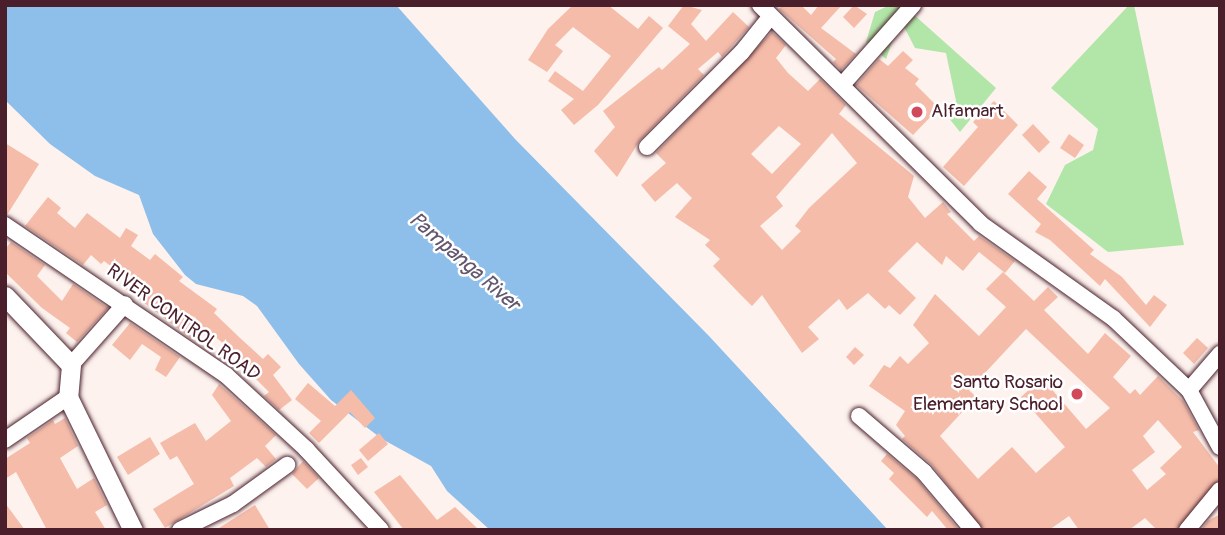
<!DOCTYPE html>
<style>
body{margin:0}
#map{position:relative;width:1225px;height:535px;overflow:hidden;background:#fdf2ee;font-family:Pangolin,sans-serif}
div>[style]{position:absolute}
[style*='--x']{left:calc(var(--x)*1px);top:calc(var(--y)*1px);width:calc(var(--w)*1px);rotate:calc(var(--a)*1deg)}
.green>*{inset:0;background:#b1e6a8}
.water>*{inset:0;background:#8ebfea}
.building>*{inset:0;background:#f4bca9}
.roads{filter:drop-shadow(0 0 2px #4a1f2b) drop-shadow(0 0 2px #4a1f2b)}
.minor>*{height:16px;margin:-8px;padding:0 8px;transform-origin:8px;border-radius:8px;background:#fff}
.major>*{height:19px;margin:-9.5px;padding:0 9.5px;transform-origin:9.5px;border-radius:9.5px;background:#fff}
.dots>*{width:19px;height:19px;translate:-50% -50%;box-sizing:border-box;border:4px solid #fff;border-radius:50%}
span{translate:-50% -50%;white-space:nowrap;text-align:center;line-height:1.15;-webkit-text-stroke:5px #fff;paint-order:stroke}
.poi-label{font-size:19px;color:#4a1f2b}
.left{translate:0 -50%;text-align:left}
.right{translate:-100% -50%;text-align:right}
.street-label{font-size:19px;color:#4a1f2b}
.water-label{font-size:21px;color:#62576e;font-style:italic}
.frame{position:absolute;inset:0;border:7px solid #4a1f2b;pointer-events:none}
</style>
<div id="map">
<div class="green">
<i style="clip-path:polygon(890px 5px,903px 5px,996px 88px,960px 132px,948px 117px,956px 101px,946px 53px,915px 48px,900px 19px,886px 59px,866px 42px,875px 12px)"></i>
<i style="clip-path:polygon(1129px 5px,1134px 5px,1184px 245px,1108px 252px,1046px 204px,1065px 165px,1093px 150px,1098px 129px,1051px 88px)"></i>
</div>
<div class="water">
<i style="clip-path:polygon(5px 5px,396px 5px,515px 139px,709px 336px,888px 530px,490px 530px,447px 491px,431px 466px,382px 439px,331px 400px,299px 364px,257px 306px,243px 296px,196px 284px,185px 275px,153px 234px,139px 195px,95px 176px,50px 144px,5px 100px)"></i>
</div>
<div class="building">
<i style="clip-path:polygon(573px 5px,608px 5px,638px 29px,649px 16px,663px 28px,598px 105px,574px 125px,561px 110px,574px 99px,548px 81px,555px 71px,583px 91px,611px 56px,573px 27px,555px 45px,563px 51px,547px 72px,528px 60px,548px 29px)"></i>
<i style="clip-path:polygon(684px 5px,702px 10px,691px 24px,706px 41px,733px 12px,749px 27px,722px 57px,718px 52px,698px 69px,704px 75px,640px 140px,617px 177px,594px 151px,615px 127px,603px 111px,659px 67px,662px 70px,690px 44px,668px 26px)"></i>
<i style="clip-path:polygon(782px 5px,801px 5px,811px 15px,819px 5px,842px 5px,821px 28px,856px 54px,841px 70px,833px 62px,836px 59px,779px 9px)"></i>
<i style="clip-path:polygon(854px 5px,867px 14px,854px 28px,843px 17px)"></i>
<i style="clip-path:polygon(evenodd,772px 32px,786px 45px,776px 58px,788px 73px,808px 91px,820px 79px,846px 105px,839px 114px,914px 176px,908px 197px,925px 218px,943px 202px,951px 212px,947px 214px,974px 241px,979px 236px,1015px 261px,1005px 273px,979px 252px,963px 271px,946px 256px,942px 265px,917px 242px,888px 271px,916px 298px,900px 315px,889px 305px,885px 309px,868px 293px,847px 310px,839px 299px,808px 327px,819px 339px,802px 353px,762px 295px,752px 306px,739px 293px,713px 266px,720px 259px,705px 245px,710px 240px,675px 217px,692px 198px,677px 183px,655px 202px,641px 185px,666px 163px,656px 153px,772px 32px,779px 126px,801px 144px,772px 174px,751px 154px,779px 126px,772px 32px,832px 133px,857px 163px,809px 208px,795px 226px,801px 231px,782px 250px,760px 226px,783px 206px,776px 197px,832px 133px)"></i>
<i style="clip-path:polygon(903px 51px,913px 60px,905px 68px,919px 79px,915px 84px,939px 108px,913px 135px,856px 85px,879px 59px,888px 66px)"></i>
<i style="clip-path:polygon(994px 101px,1018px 125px,964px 186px,943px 167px,978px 127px,973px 122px)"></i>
<i style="clip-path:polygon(1033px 124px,1050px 142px,1039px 153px,1022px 135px)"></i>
<i style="clip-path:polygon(1069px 134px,1084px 145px,1075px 158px,1060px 148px)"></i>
<i style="clip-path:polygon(5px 143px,39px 164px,7px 215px,5px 215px)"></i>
<i style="clip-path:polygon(1029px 171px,1047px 187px,1037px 199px,1094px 250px,1090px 254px,1122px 277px,1146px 305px,1154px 295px,1167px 305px,1150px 327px,1105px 279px,1100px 286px,1050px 240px,1035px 232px,1041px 224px,1008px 194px)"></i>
<i style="clip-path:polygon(48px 197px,61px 208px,57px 213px,75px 228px,87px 213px,120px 238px,126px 228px,138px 235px,131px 246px,150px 260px,155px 254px,183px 277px,179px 281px,217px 309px,214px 313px,240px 338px,263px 359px,268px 354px,281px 367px,273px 375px,292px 400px,279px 410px,264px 396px,269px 392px,250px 373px,253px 369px,204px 327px,193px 340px,126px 289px,132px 282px,104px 261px,101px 264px,91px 255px,83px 265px,25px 226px)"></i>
<i style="clip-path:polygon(11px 242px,45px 265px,37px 276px,62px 301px,73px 284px,108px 308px,77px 342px,66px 333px,70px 328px,42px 308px,5px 272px,5px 249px)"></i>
<i style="clip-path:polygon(evenodd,1003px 272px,1034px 301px,1048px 287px,1058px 297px,1044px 310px,1088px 354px,1105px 333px,1131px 356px,1113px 377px,1130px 394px,1135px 389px,1140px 395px,1158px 376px,1183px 401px,1199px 430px,1193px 432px,1220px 468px,1220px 479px,1177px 530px,1157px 530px,1145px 518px,1129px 530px,1079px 530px,1069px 516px,1049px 530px,983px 530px,932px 465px,902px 439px,905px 436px,896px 425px,905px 411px,869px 386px,884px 365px,890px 368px,900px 356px,908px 364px,929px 343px,913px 325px,935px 294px,979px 336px,1006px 307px,986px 289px,1003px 272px,1026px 329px,1110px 408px,1086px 429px,1042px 378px,1021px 397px,1065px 447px,1036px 473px,1012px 447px,978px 479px,940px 436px,976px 397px,969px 390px,1026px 329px,1003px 272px,1158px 420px,1182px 447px,1160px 468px,1166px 474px,1147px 490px,1132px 470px,1155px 452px,1143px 436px,1158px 420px)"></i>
<i style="clip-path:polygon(130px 323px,180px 357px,166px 377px,155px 370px,161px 357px,142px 344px,130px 360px,112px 345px)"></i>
<i style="clip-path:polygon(1197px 338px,1208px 348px,1194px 364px,1183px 353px)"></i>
<i style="clip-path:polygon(855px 347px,864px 355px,854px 365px,846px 357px)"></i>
<i style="clip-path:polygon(308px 383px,335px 406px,351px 390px,375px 418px,365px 428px,350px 412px,319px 443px,309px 433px,321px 421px,295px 399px)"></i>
<i style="clip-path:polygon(219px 384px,276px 435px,265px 446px,276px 459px,266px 467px,257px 458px,230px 478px,234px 486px,165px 528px,153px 509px,194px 484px,177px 456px,170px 460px,160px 443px,195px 423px,206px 441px,231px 421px,212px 395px)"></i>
<i style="clip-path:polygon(65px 418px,78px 446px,60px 458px,77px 489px,94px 478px,107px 505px,95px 512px,106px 530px,47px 530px,16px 472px,5px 479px,5px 459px,30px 443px,27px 438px,53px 420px,55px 424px)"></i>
<i style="clip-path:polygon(379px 433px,388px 444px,368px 461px,359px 450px)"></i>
<i style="clip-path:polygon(150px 437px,160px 454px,128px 475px,117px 457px)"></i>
<i style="clip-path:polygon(887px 454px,917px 479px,959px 530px,948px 530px,932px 511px,927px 517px,889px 479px,894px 473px,881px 461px)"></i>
<i style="clip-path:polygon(361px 458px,368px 467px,358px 475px,351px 465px)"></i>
<i style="clip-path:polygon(303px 461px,319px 478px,307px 489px,292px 474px)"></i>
<i style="clip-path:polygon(400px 475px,437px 520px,455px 507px,479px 530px,404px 530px,374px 492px)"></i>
<i style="clip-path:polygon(5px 503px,25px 530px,5px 530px)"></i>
<i style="clip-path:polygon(255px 505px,270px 530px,216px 530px)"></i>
<i style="clip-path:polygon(1220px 514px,1220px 530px,1201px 530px,1208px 521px)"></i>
</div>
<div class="roads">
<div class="minor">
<i style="--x:760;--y:5;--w:311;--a:44.7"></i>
<i style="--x:981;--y:224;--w:162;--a:35.5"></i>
<i style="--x:1113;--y:318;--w:105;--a:43.5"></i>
<i style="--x:1189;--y:390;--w:65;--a:61.5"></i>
<i style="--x:842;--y:85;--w:107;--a:-48.4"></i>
<i style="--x:647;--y:147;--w:134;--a:-45"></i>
<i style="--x:742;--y:52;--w:45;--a:-51.3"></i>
<i style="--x:5;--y:225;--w:268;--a:34.2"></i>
<i style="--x:227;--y:376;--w:108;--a:42.7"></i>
<i style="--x:306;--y:449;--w:110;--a:47.2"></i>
<i style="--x:71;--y:365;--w:81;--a:-48.5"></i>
<i style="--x:1189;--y:390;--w:48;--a:-49.3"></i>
<i style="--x:859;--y:416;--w:86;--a:40.7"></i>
<i style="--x:924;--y:472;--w:76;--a:49.8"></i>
<i style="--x:5;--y:440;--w:76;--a:-34.3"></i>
<i style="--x:180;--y:530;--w:59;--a:-26.1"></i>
<i style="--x:233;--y:504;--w:67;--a:-35.8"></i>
<i style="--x:1187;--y:530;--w:52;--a:-50.5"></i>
</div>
<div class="major">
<i style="--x:5;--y:296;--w:95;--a:46.3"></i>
<i style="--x:71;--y:365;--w:32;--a:95"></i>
<i style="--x:68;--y:397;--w:148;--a:64"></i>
</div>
</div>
<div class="dots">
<i style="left:917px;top:112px;background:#d1495b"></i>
<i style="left:1077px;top:394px;background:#d1495b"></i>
</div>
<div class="poi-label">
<span class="left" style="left:931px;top:112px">Alfamart</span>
<span class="right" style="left:1063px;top:394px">Santo Rosario<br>Elementary School</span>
</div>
<div class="street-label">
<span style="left:183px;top:323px;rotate:36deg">RIVER CONTROL ROAD</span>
</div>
<div class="water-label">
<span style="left:464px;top:262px;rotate:41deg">Pampanga River</span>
</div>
<div class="frame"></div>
</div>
